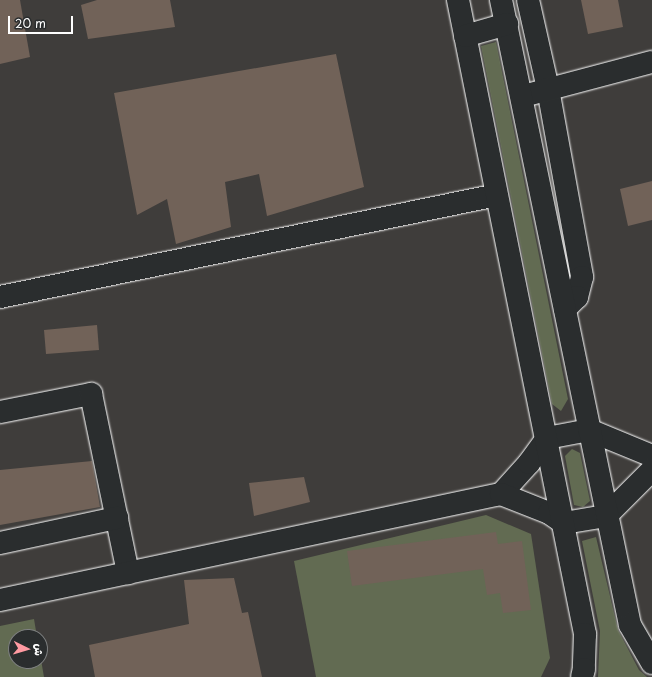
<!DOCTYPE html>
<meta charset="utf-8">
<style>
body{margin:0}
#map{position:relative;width:652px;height:677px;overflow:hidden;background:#3f3d3b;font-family:"Playpen Sans","Playpen Sans Arabic",sans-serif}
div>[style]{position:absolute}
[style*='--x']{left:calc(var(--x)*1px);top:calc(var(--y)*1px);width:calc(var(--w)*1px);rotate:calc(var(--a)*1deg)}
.green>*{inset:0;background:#626b52}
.building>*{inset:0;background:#716258}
.roads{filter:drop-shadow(0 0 1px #fff) drop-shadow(0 0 1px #fff)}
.minor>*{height:22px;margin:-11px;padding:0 11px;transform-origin:11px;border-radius:11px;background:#2a2d2e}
.major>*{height:22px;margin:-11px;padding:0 11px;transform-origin:11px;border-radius:11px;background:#2a2d2e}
span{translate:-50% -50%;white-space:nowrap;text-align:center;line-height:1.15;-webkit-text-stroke:4px #2a2d2e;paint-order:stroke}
.north{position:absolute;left:8px;top:629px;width:40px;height:40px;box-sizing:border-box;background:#2a2d2e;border:1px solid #7f8182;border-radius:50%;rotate:95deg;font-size:11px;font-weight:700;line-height:16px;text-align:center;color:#fff}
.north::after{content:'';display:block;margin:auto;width:14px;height:18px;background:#ff9aa2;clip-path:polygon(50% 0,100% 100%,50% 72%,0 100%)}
.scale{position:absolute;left:8px;top:16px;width:65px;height:18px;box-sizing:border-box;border:2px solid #fff;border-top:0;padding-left:5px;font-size:12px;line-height:14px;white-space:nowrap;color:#fff;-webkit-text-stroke:3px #2a2d2e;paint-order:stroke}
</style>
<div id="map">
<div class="green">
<i style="clip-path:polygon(496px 42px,568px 399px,561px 411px,552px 404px,481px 46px)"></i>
<i style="clip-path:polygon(572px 449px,580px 453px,590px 501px,583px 507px,574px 505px,565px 456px)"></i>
<i style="clip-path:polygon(486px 515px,531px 534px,550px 658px,541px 677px,316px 677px,294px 561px)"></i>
<i style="clip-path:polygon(596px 537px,618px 630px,639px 670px,647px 677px,598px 677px,600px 631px,582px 541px)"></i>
<i style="clip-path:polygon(34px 619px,37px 637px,16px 637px,16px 661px,40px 661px,40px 654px,44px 677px,0 677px,0 626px)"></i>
</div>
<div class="building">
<i style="clip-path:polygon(0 0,20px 0,30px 57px,0 64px)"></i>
<i style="clip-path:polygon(97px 0,170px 0,175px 27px,88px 39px,81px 5px)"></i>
<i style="clip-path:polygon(581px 0,618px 0,623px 27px,588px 34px)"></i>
<i style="clip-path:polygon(336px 54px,364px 187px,267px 216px,259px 174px,225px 182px,231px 227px,176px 244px,167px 199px,137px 215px,114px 93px)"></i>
<i style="clip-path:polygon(652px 181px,652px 220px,628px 226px,620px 189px)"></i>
<i style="clip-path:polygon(97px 325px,99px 350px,46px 354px,44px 330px)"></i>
<i style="clip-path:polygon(92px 461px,100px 507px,0 525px,0 470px)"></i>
<i style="clip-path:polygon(304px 477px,310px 502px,254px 516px,249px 483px)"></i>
<i style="clip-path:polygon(496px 532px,498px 544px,522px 541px,531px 610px,503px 613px,500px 593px,487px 595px,483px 569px,352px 586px,347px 551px)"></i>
<i style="clip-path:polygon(234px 578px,242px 613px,248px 612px,262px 677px,95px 677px,89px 645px,189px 624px,184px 580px)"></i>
</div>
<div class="roads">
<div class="minor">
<i style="--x:528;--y:0;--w:91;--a:77.3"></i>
<i style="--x:548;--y:89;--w:191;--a:79.7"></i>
<i style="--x:582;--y:277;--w:21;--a:104"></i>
<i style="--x:577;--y:297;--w:17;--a:135"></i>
<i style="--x:523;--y:96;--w:133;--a:-14.8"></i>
<i style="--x:0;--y:297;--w:507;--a:-11.6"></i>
<i style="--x:0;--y:412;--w:93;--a:-11.2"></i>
<i style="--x:91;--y:394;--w:183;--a:78.3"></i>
<i style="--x:501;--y:494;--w:42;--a:-47.9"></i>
<i style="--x:529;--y:463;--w:31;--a:-54"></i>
<i style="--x:547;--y:438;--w:43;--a:-10.8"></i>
<i style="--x:589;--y:430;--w:68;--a:22.4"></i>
<i style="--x:0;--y:543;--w:120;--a:-12.1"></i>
<i style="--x:0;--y:600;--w:512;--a:-11.95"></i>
<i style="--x:501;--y:494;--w:52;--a:21.6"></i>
<i style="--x:549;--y:513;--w:18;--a:34"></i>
<i style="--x:564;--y:523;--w:43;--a:-9.5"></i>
<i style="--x:606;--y:516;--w:65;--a:-45"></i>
</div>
<div class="major">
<i style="--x:458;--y:0;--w:647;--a:78.67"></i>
<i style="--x:585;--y:634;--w:35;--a:92"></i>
<i style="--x:584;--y:669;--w:8;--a:104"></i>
<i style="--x:501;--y:0;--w:638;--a:78.34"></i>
<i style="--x:630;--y:625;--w:44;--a:59.9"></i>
<i style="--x:465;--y:36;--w:44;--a:-15.9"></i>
</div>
</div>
<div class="north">ش</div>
<div class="scale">20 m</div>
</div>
